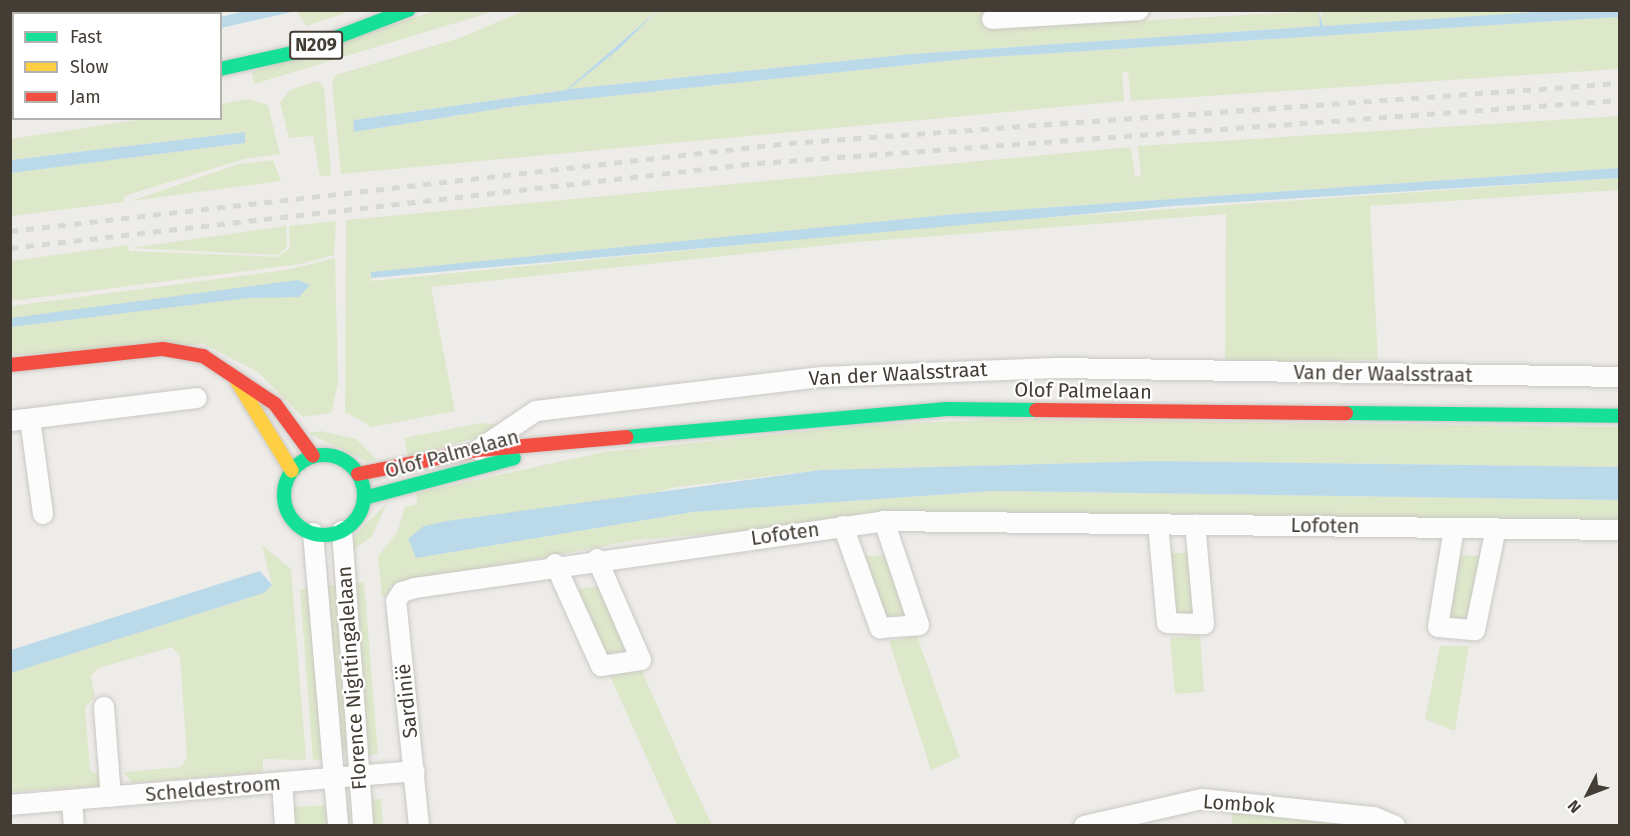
<!DOCTYPE html>
<meta charset="utf-8">
<style>
body{margin:0}
#map{position:relative;width:1630px;height:836px;overflow:hidden;background:#eeece8;font-family:"Fira Sans",sans-serif}
div>[style]{position:absolute}
[style*='--x']{left:calc(var(--x)*1px);top:calc(var(--y)*1px);width:calc(var(--w)*1px);rotate:calc(var(--a)*1deg)}
.green>*{inset:0;background:#dde7c9}
.water>*{inset:0;background:#bbdae9}
.roads{filter:drop-shadow(0 0 2px #cac8c4) drop-shadow(0 0 2px #cac8c4)}
.street>*{height:20px;margin:-10px;padding:0 10px;transform-origin:10px;border-radius:10px;background:#fcfcfc}
.fast>*{height:14px;margin:-7px;padding:0 7px;transform-origin:7px;border-radius:7px;background:#16e098}
.fast>.ring{margin:-7px;padding:0;box-sizing:content-box;background:none;border:14px solid #16e098;border-radius:50%}
.slow>*{height:14px;margin:-7px;padding:0 7px;transform-origin:7px;border-radius:7px;background:#ffcf43}
.jam>*{height:14px;margin:-7px;padding:0 7px;transform-origin:7px;border-radius:7px;background:#f24e42}
.rail>*{height:4.5px;margin-top:-2.25px;transform-origin:0;background:repeating-linear-gradient(90deg,#d8d8d7 0 8px,transparent 0 16px)}
span{translate:-50% -50%;white-space:nowrap;text-align:center;line-height:1.15;-webkit-text-stroke:4.5px #fff;paint-order:stroke}
.shield-label span{padding:2px 4px;background:#fff;border:2px solid;border-radius:4px;-webkit-text-stroke-width:0}
.shield-label{font-size:18px;color:#433d35;font-weight:700}
.street-label{font-size:20px;color:#433d35}
.frame{position:absolute;inset:0;border:12px solid #433d35;pointer-events:none}
.legend{position:absolute;left:12px;top:12px;width:210px;height:108px;box-sizing:border-box;background:#fff;border:2px solid #b4b1ae;margin:0;padding:8px 10px;list-style:none;font-size:18px;color:#433d35}
.legend li{display:flex;align-items:center;gap:12px;height:30px}
.legend b{width:30px;border:2px solid #b4b1ae}
.north{position:absolute;left:1558px;top:764px;width:60px;height:60px;-webkit-text-stroke:4px #fff;paint-order:stroke;rotate:228deg;font-size:16px;font-weight:700;line-height:24px;text-align:center;color:#433d35}
.north::after{content:'';display:block;margin:auto;width:21px;height:27px;background:#433d35;clip-path:polygon(50% 0,100% 100%,50% 72%,0 100%)}
</style>
<div id="map">
<div class="green">
<i style="clip-path:polygon(297px 11px,351px 11px,306px 26px)"></i>
<i style="clip-path:polygon(434px 11px,495px 11px,254px 84px,252px 72px)"></i>
<i style="clip-path:polygon(523px 11px,657px 11px,566px 90px,353px 120px,354px 132px,517px 106px,975px 58px,1619px 17px,1619px 69px,1131px 101px,1128px 72px,1122px 72px,1124px 101px,341px 174px,332px 83px,336px 75px,460px 38px)"></i>
<i style="clip-path:polygon(659px 11px,986px 11px,987px 29px,1319px 11px,1320px 26px,912px 54px,568px 89px)"></i>
<i style="clip-path:polygon(1321px 11px,1568px 11px,1322px 26px)"></i>
<i style="clip-path:polygon(318px 81px,324px 87px,331px 175px,320px 176px,313px 136px,289px 138px,280px 103px,290px 90px)"></i>
<i style="clip-path:polygon(247px 99px,268px 105px,280px 154px,244px 159px,124px 196px,124px 202px,11px 216px,10px 173px,245px 143px,244px 132px,11px 160px,11px 139px,143px 119px,220px 118px,221px 104px)"></i>
<i style="clip-path:polygon(1619px 116px,1619px 168px,955px 214px,370px 274px,372px 281px,956px 224px,1619px 178px,1619px 190px,1370px 206px,1378px 360px,1225px 362px,1226px 214px,857px 242px,431px 287px,455px 411px,372px 427px,345px 412px,346px 220px,1131px 147px,1135px 177px,1141px 176px,1138px 146px)"></i>
<i style="clip-path:polygon(273px 160px,281px 181px,131px 201px,239px 164px)"></i>
<i style="clip-path:polygon(336px 221px,334px 255px,300px 264px,11px 301px,11px 261px,128px 245px,129px 251px,278px 257px,290px 248px,289px 226px)"></i>
<i style="clip-path:polygon(286px 226px,287px 247px,278px 255px,131px 248px)"></i>
<i style="clip-path:polygon(335px 258px,338px 383px,331px 413px,303px 417px,258px 372px,204px 344px,11px 355px,11px 306px,286px 270px)"></i>
<i style="clip-path:polygon(1009px 419px,1619px 427px,1619px 467px,1152px 461px,821px 470px,676px 487px,416px 558px,693px 512px,993px 491px,1619px 500px,1619px 521px,939px 515px,636px 540px,390px 586px,390px 596px,382px 597px,378px 556px,397px 533px,405px 507px,417px 504px,416px 493px,604px 452px,868px 425px)"></i>
<i style="clip-path:polygon(481px 423px,500px 425px,487px 435px,408px 457px,404px 438px)"></i>
<i style="clip-path:polygon(321px 431px,356px 439px,377px 460px,366px 461px,308px 433px)"></i>
<i style="clip-path:polygon(387px 503px,372px 536px,352px 551px,354px 536px)"></i>
<i style="clip-path:polygon(262px 545px,291px 569px,306px 760px,263px 759px,263px 772px,132px 783px,124px 772px,181px 767px,187px 758px,180px 656px,172px 647px,98px 668px,91px 676px,95px 697px,85px 707px,90px 770px,102px 778px,99px 786px,12px 792px,10px 673px,264px 593px,272px 585px)"></i>
<i style="clip-path:polygon(1170px 553px,1191px 553px,1193px 616px,1174px 615px)"></i>
<i style="clip-path:polygon(890px 555px,908px 617px,885px 621px,863px 556px)"></i>
<i style="clip-path:polygon(1458px 555px,1485px 556px,1471px 624px,1447px 623px)"></i>
<i style="clip-path:polygon(364px 582px,378px 754px,362px 756px,350px 584px)"></i>
<i style="clip-path:polygon(337px 585px,348px 751px,340px 752px,327px 586px)"></i>
<i style="clip-path:polygon(602px 585px,628px 650px,604px 655px,573px 590px)"></i>
<i style="clip-path:polygon(300px 589px,309px 589px,326px 759px,313px 760px)"></i>
<i style="clip-path:polygon(917px 636px,960px 757px,931px 770px,889px 641px)"></i>
<i style="clip-path:polygon(1200px 636px,1204px 692px,1175px 694px,1170px 638px)"></i>
<i style="clip-path:polygon(1440px 646px,1469px 646px,1455px 731px,1425px 719px)"></i>
<i style="clip-path:polygon(641px 669px,684px 766px,712px 825px,677px 825px,609px 674px)"></i>
<i style="clip-path:polygon(381px 799px,383px 825px,369px 825px,367px 800px)"></i>
<i style="clip-path:polygon(331px 805px,332px 825px,294px 825px,293px 807px)"></i>
<i style="clip-path:polygon(1232px 811px,1297px 814px,1355px 825px,1232px 826px)"></i>
</div>
<div class="water">
<i style="clip-path:polygon(244px 11px,244px 10px,296px 11px,221px 28px,221px 17px)"></i>
<i style="clip-path:polygon(657px 11px,619px 49px,569px 89px,912px 54px,1320px 26px,1319px 11px,1323px 26px,1568px 10px,1619px 11px,1620px 17px,975px 58px,517px 106px,354px 132px,353px 120px,566px 90px)"></i>
<i style="clip-path:polygon(245px 132px,245px 143px,11px 173px,11px 160px)"></i>
<i style="clip-path:polygon(1619px 168px,1619px 178px,1174px 206px,371px 278px,371px 272px,955px 214px)"></i>
<i style="clip-path:polygon(298px 280px,310px 285px,299px 297px,248px 298px,11px 327px,11px 318px)"></i>
<i style="clip-path:polygon(1152px 461px,1619px 467px,1619px 500px,993px 491px,693px 512px,416px 558px,408px 539px,424px 526px,447px 521px,821px 470px)"></i>
<i style="clip-path:polygon(260px 571px,272px 585px,264px 593px,11px 673px,11px 650px)"></i>
</div>
<div class="roads">
<div class="street">
<i style="--x:992;--y:19;--w:147;--a:-3.5"></i>
<i style="--x:30;--y:419;--w:96;--a:82.2"></i>
<i style="--x:10;--y:421;--w:188;--a:-7"></i>
<i style="--x:478;--y:450;--w:70;--a:-33.9"></i>
<i style="--x:536;--y:411;--w:288;--a:-6.8"></i>
<i style="--x:822;--y:377;--w:234;--a:-2.2"></i>
<i style="--x:1056;--y:368;--w:564;--a:0.91"></i>
<i style="--x:1158;--y:524;--w:99;--a:84.8"></i>
<i style="--x:1167;--y:623;--w:37;--a:2"></i>
<i style="--x:1204;--y:624;--w:100;--a:-95.1"></i>
<i style="--x:843;--y:526;--w:109;--a:70.1"></i>
<i style="--x:880;--y:628;--w:39;--a:-4"></i>
<i style="--x:919;--y:625;--w:110;--a:-108.6"></i>
<i style="--x:1454;--y:528;--w:100;--a:99.2"></i>
<i style="--x:1438;--y:627;--w:37;--a:5"></i>
<i style="--x:1475;--y:630;--w:104;--a:-78.4"></i>
<i style="--x:342;--y:531;--w:296;--a:85.9"></i>
<i style="--x:313;--y:533;--w:294;--a:85.1"></i>
<i style="--x:555;--y:564;--w:112;--a:65.7"></i>
<i style="--x:601;--y:666;--w:40;--a:-8.5"></i>
<i style="--x:641;--y:660;--w:110;--a:-113.5"></i>
<i style="--x:104;--y:707;--w:90;--a:85.6"></i>
<i style="--x:282;--y:783;--w:43;--a:86"></i>
<i style="--x:72;--y:800;--w:26;--a:86"></i>
<i style="--x:10;--y:805;--w:406;--a:-4.8"></i>
<i style="--x:419;--y:826;--w:226;--a:-95.8"></i>
<i style="--x:396;--y:601;--w:11;--a:-56"></i>
<i style="--x:402;--y:592;--w:14;--a:-17"></i>
<i style="--x:415;--y:588;--w:474;--a:-8.1"></i>
<i style="--x:884;--y:521;--w:736;--a:0.7"></i>
<i style="--x:1084;--y:826;--w:121;--a:-12.9"></i>
<i style="--x:1202;--y:799;--w:173;--a:6"></i>
<i style="--x:1374;--y:817;--w:23;--a:23"></i>
</div>
<div class="fast">
<i style="--x:220;--y:69;--w:83;--a:-12.5"></i>
<i style="--x:301;--y:51;--w:115;--a:-21"></i>
<i style="--x:10;--y:104;--w:4;--a:0"></i>
<i style="--x:1346;--y:413;--w:274;--a:0.6"></i>
<i style="--x:626;--y:437;--w:322;--a:-5"></i>
<i style="--x:947;--y:409;--w:89;--a:0.6"></i>
<i class="ring" style="left:284px;top:455px;width:66px;height:66px"></i>
<i style="--x:364;--y:498;--w:155;--a:-14.9"></i>
</div>
<div class="slow">
<i style="--x:237;--y:381;--w:105;--a:58.6"></i>
</div>
<div class="jam">
<i style="--x:10;--y:365;--w:154;--a:-6"></i>
<i style="--x:163;--y:349;--w:41;--a:9.9"></i>
<i style="--x:203;--y:356;--w:87;--a:33.7"></i>
<i style="--x:275;--y:404;--w:64;--a:53.8"></i>
<i style="--x:1036;--y:410;--w:310;--a:0.6"></i>
<i style="--x:358;--y:474;--w:122;--a:-11.3"></i>
<i style="--x:478;--y:450;--w:149;--a:-5"></i>
</div>
</div>
<div class="rail">
<i style="--x:10;--y:231;--w:784;--a:-6.45"></i>
<i style="--x:789;--y:143;--w:833;--a:-4.13"></i>
<i style="--x:10;--y:248;--w:752;--a:-6.49"></i>
<i style="--x:757;--y:163;--w:865;--a:-4.18"></i>
</div>
<div class="shield-label">
<span style="left:316px;top:45px">N209</span>
</div>
<div class="street-label">
<span style="left:898px;top:374px;rotate:-3deg">Van der Waalsstraat</span>
<span style="left:1383px;top:374px;rotate:1deg">Van der Waalsstraat</span>
<span style="left:1083px;top:391px;rotate:1deg">Olof Palmelaan</span>
<span style="left:452px;top:454px;rotate:-15deg">Olof Palmelaan</span>
<span style="left:1325px;top:526px;rotate:1deg">Lofoten</span>
<span style="left:785px;top:534px;rotate:-8deg">Lofoten</span>
<span style="left:352px;top:678px;rotate:-94deg">Florence Nightingalelaan</span>
<span style="left:407px;top:701px;rotate:-96deg">Sardinië</span>
<span style="left:213px;top:789px;rotate:-5deg">Scheldestroom</span>
<span style="left:1239px;top:804px;rotate:4deg">Lombok</span>
</div>
<div class="frame"></div>
<ul class="legend">
<li><b style="height:8px;background:#16e098"></b>Fast</li>
<li><b style="height:8px;background:#ffcf43"></b>Slow</li>
<li><b style="height:8px;background:#f24e42"></b>Jam</li>
</ul>
<div class="north">N</div>
</div>
